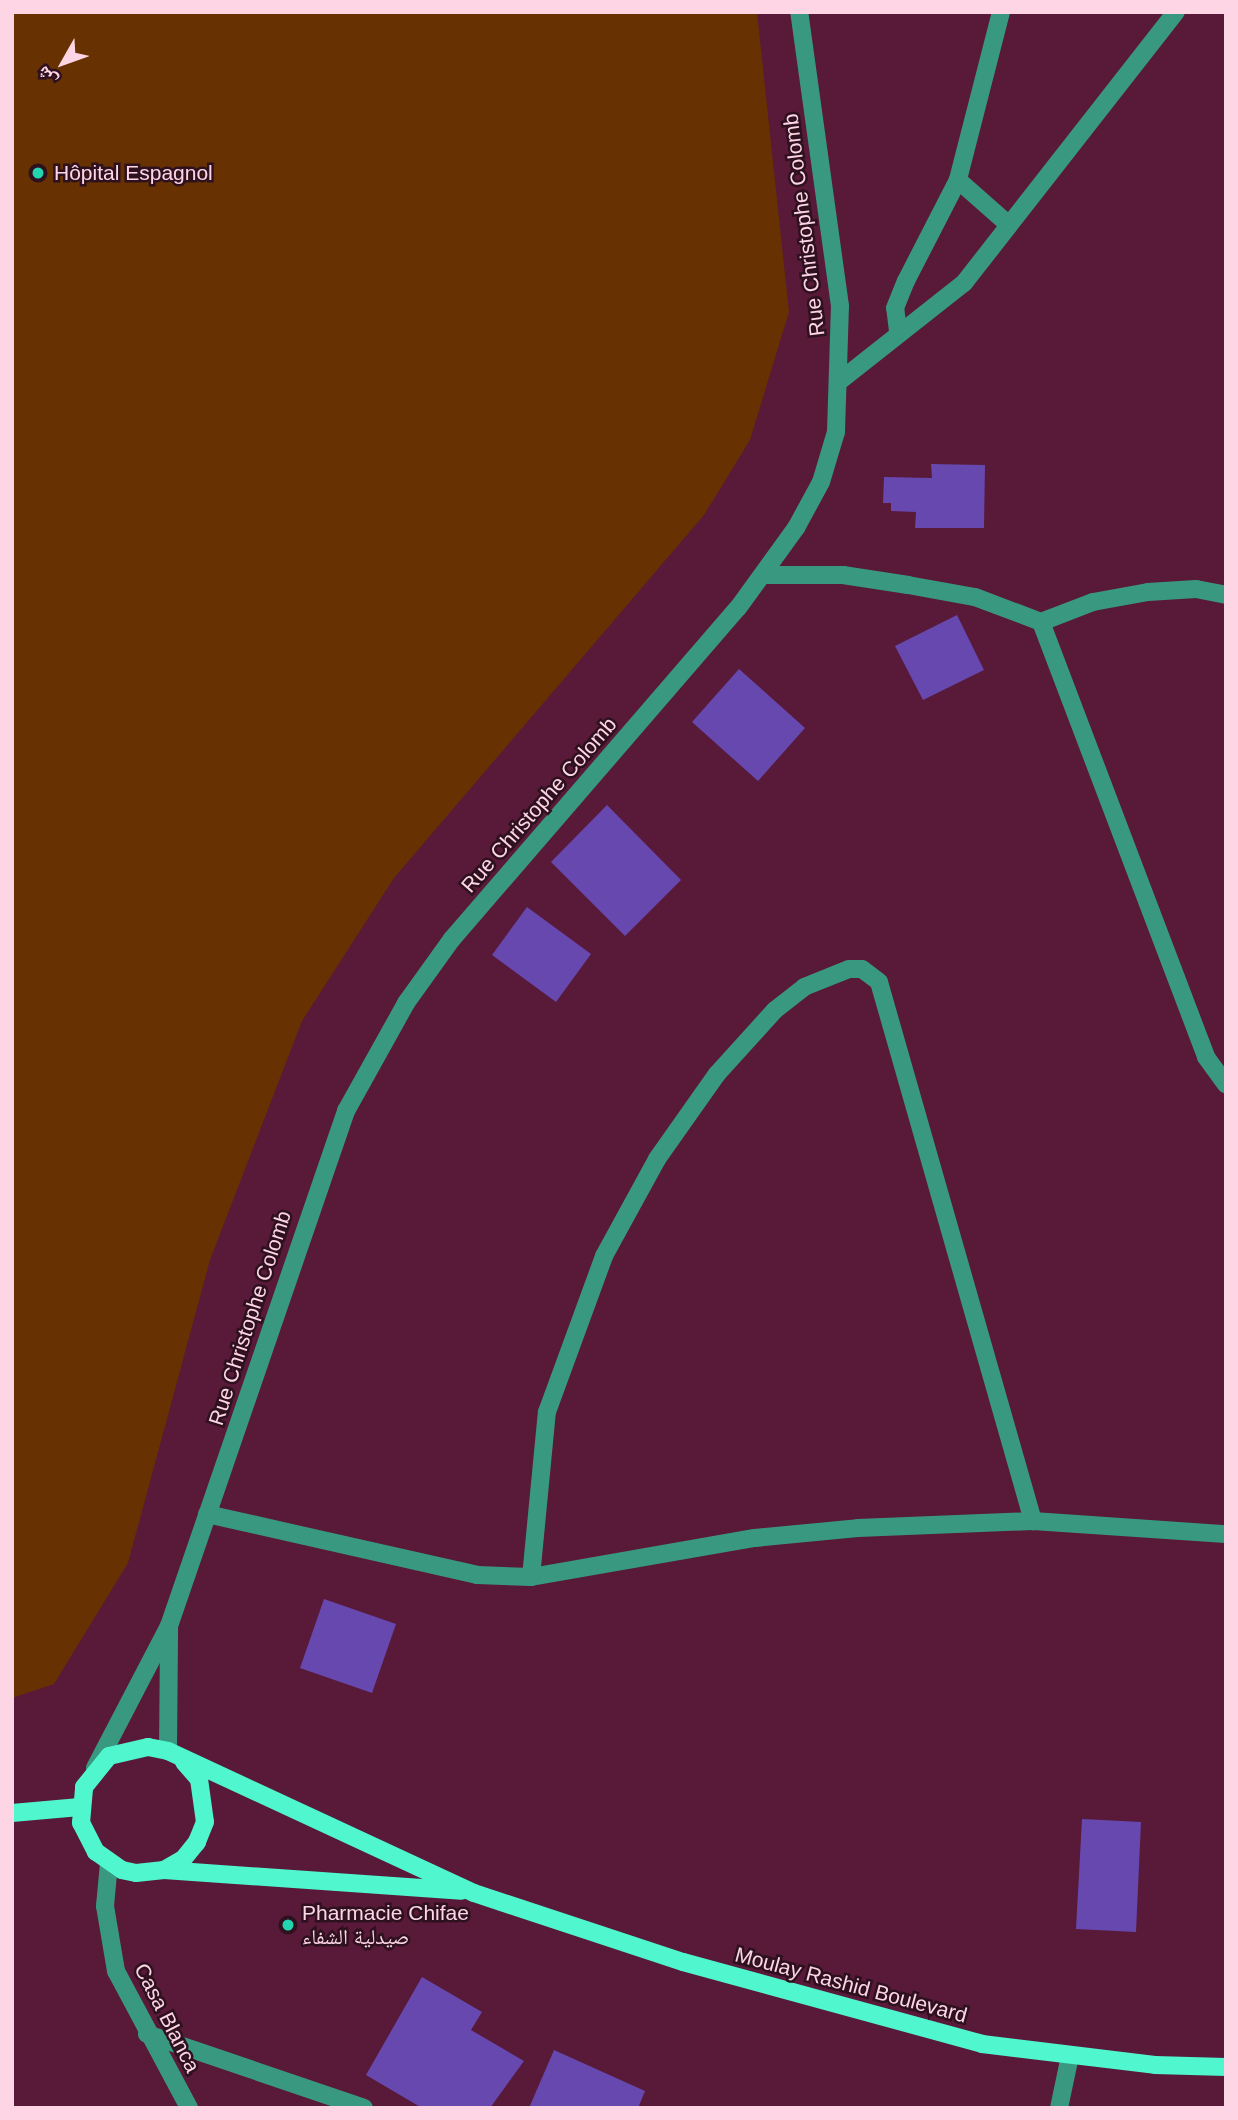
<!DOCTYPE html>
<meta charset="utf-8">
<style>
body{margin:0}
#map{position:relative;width:1238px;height:2120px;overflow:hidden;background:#591939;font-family:Helvetica,"Noto Naskh Arabic",sans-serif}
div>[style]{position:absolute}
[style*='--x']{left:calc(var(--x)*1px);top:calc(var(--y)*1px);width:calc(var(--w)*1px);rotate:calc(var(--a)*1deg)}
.green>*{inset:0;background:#673101}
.building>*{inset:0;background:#6648af}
.minor>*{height:18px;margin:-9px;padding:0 9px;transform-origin:9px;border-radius:9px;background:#389980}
.major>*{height:18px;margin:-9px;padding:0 9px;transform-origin:9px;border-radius:9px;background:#4ff6ce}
.dots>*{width:19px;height:19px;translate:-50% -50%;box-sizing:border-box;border:4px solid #2d111e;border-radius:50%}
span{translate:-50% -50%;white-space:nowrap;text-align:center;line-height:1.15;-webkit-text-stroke:5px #2d111e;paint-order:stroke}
.poi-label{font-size:21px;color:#fed5e5}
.left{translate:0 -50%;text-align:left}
.street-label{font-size:21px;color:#fed5e5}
.frame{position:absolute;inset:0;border:14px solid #fed5e5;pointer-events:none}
.north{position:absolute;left:28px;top:28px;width:70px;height:70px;-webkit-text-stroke:5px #2d111e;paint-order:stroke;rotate:230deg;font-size:19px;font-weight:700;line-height:28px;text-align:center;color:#fed5e5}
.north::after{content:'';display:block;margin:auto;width:24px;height:32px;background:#fed5e5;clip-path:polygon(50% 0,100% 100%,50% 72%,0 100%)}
</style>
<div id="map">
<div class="green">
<i style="clip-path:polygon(12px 12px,757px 12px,789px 312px,750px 440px,704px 515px,394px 878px,302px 1021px,210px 1260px,128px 1563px,54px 1684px,12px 1698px)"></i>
</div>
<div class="building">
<i style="clip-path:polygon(931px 464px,985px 465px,984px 528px,915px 528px,916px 512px,891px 511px,891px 503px,883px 503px,884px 477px,932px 478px)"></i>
<i style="clip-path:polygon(957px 615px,984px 670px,923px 700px,895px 646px)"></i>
<i style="clip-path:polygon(739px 669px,805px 728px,758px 781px,692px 722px)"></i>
<i style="clip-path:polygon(607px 805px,681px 880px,625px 936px,551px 862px)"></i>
<i style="clip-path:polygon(527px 907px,591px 954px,556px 1002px,492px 955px)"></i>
<i style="clip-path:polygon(324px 1599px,396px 1624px,372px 1693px,300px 1668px)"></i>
<i style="clip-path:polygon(1082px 1819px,1141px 1822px,1136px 1932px,1076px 1929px)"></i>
<i style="clip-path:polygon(422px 1977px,482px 2012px,471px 2030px,524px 2061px,490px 2108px,422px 2108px,366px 2075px)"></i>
<i style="clip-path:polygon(554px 2050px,645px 2091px,638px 2108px,529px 2108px)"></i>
</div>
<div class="minor">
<i style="--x:1001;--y:12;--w:173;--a:104.4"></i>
<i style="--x:958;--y:180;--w:68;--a:41.4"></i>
<i style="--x:898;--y:331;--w:23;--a:-97"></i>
<i style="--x:895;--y:308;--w:29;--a:-68"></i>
<i style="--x:906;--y:281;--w:114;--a:-62.8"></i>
<i style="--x:841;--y:380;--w:157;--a:-38.3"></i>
<i style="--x:964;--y:283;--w:344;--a:-52"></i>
<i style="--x:764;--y:575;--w:79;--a:0"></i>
<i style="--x:843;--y:575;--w:66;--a:8.7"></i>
<i style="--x:908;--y:585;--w:68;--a:10.2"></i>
<i style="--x:975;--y:597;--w:71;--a:20.7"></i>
<i style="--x:1041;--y:622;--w:56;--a:-21"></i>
<i style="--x:1093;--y:602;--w:56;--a:-10.3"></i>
<i style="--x:1148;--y:592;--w:48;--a:-3.6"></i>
<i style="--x:1196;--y:589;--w:31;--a:11"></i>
<i style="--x:1041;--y:622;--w:465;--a:69.2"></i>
<i style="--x:1206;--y:1057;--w:34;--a:54"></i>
<i style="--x:207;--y:1514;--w:277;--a:12.7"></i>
<i style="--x:477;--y:1575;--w:54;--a:2.1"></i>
<i style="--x:531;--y:1577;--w:227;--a:-9.9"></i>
<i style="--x:755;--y:1538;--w:103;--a:-5.5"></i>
<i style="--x:858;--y:1528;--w:175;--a:-2.3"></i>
<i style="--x:1033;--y:1521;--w:193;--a:3.9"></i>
<i style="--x:531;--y:1577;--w:166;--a:-84.5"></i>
<i style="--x:547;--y:1412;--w:166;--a:-69.9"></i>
<i style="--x:604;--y:1256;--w:111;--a:-61.3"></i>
<i style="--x:657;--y:1159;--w:104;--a:-54.8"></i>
<i style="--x:717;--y:1074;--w:86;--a:-47.8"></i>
<i style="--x:775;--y:1010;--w:37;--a:-38"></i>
<i style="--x:804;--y:987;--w:48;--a:-21.8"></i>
<i style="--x:849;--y:969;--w:13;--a:0"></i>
<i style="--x:862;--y:969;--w:21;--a:37"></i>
<i style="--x:879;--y:982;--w:561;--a:74.05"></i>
<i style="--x:168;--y:1751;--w:122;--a:-89.5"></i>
<i style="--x:95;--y:1768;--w:160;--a:-62.5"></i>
<i style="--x:169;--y:1626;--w:545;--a:-71.03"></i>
<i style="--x:346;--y:1111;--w:124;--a:-60.9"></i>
<i style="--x:406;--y:1003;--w:79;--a:-54.3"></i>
<i style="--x:452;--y:939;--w:437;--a:-49.2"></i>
<i style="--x:738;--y:608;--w:99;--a:-54.1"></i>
<i style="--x:796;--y:528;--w:52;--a:-61.5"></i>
<i style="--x:821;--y:482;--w:52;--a:-73.3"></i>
<i style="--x:836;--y:432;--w:126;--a:-88.2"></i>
<i style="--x:840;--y:306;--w:297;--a:-97.9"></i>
<i style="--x:109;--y:1863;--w:43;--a:95.3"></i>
<i style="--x:105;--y:1906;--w:66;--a:80.4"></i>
<i style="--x:116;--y:1971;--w:155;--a:61.9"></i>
<i style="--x:147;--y:2034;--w:229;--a:18.8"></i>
<i style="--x:1059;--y:2108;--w:53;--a:-78.1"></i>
</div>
<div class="major">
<i style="--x:184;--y:1762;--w:23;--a:49"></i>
<i style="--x:199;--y:1779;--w:43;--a:82.1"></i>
<i style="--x:205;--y:1822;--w:22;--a:112"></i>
<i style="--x:197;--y:1842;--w:22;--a:129"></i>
<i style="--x:183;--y:1859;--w:22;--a:150"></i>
<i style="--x:164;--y:1870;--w:28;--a:174"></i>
<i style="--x:136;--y:1873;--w:14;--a:-168"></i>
<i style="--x:122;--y:1870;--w:32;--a:-145"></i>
<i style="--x:96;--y:1852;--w:33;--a:-117"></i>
<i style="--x:81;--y:1823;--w:36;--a:-85"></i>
<i style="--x:84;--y:1787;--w:40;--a:-51"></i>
<i style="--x:109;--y:1756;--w:40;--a:-13"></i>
<i style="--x:148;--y:1747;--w:20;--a:11"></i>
<i style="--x:168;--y:1751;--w:337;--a:24.9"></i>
<i style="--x:474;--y:1893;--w:220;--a:18.3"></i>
<i style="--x:683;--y:1962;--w:310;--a:15.3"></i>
<i style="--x:982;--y:2044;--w:174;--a:6.9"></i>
<i style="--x:1155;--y:2065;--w:71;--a:1.6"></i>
<i style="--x:12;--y:1813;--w:68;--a:-5"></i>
<i style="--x:164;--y:1870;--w:298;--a:4"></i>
</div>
<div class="dots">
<i style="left:38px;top:173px;background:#23d5af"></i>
<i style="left:288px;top:1925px;background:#23d5af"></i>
</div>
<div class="poi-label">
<span class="left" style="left:54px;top:173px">Hôpital Espagnol</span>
<span class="left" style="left:302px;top:1925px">Pharmacie Chifae<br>صيدلية الشفاء</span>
</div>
<div class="street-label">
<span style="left:804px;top:225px;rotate:-97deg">Rue Christophe Colomb</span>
<span style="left:539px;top:805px;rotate:-49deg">Rue Christophe Colomb</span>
<span style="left:250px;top:1318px;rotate:-72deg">Rue Christophe Colomb</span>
<span style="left:851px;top:1985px;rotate:15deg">Moulay Rashid Boulevard</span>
<span style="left:167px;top:2018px;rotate:63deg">Casa Blanca</span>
</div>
<div class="frame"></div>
<div class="north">ش</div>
</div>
